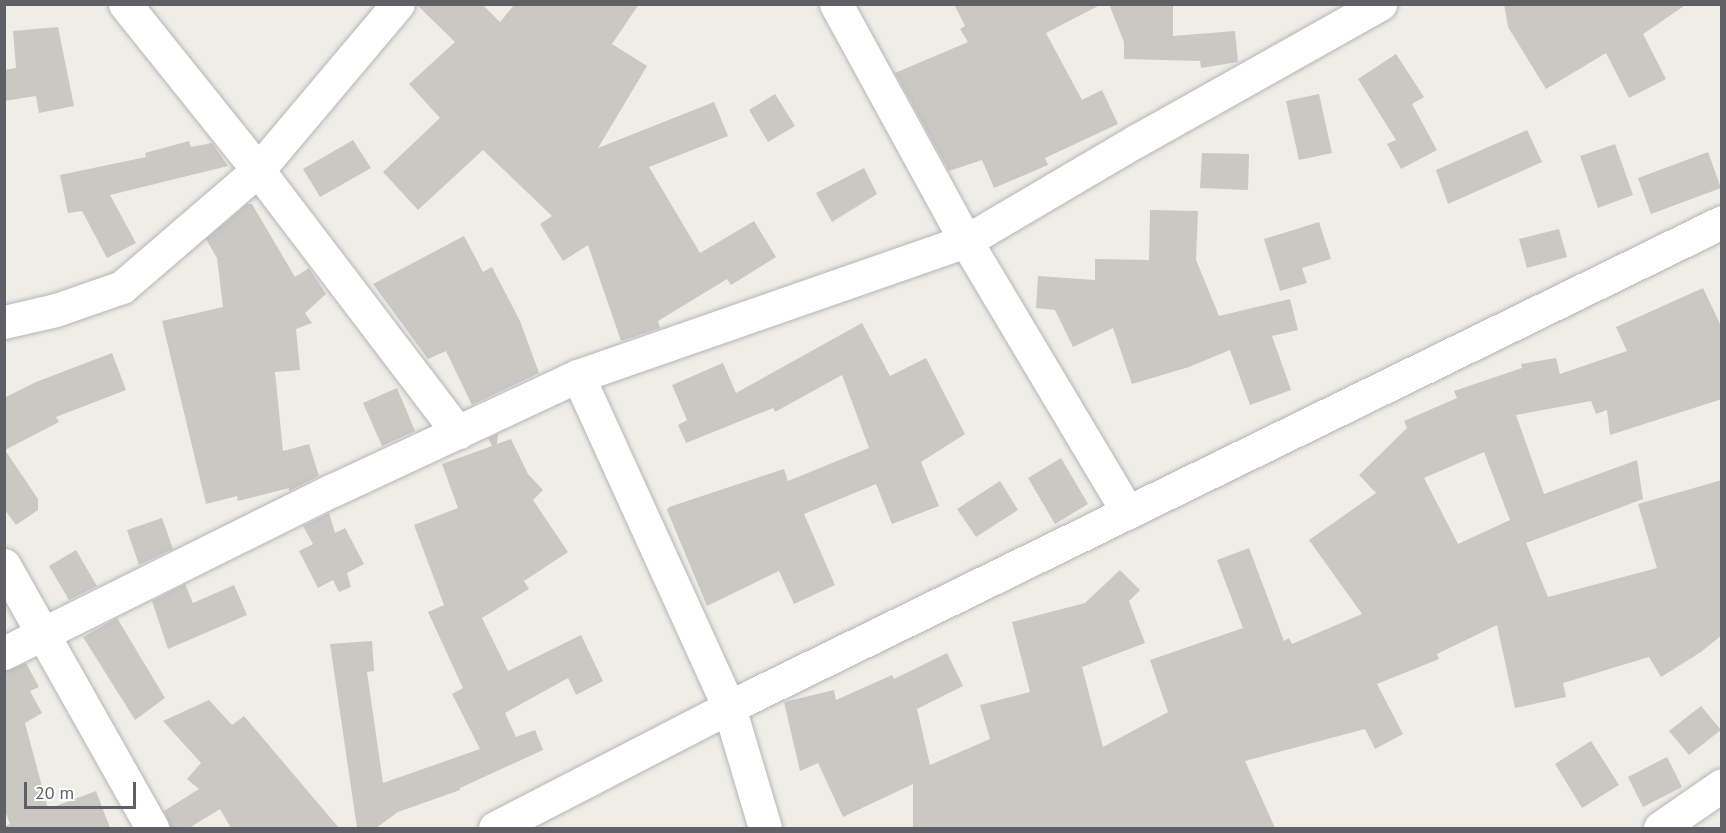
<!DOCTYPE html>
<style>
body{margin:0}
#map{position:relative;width:1726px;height:833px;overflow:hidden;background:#eeede6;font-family:"PT Sans",sans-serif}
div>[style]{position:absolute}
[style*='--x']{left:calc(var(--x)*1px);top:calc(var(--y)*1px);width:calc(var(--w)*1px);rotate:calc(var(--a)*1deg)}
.building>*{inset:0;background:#cac8c3}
.roads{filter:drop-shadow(0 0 2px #b3b5b9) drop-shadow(0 0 2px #b3b5b9)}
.minor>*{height:33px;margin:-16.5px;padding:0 16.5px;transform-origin:16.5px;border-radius:16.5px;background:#fff}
span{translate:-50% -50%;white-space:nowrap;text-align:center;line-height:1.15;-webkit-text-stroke:4.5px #fff;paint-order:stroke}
.frame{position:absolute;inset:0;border:6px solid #5e6065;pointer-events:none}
.scale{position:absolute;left:24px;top:782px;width:112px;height:27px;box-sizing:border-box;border:3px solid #5e6065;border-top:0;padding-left:8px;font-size:18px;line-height:21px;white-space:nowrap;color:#5e6065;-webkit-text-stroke:4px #fff;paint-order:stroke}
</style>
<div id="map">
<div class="building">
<i style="clip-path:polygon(416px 4px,482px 4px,500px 22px,515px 4px,639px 4px,612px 44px,647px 66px,598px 148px,714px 102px,728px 136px,649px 167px,700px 253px,754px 221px,776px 257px,731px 285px,727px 279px,658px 321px,660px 328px,621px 341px,588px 245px,563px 261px,540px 224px,552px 216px,483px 150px,418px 210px,383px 172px,440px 118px,409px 84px,455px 42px)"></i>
<i style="clip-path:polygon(954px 4px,1102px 4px,1046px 33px,1082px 100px,1102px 90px,1118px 124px,1045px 158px,1048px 165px,994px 188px,982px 160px,949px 171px,895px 73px,968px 42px,960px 29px,965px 26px)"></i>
<i style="clip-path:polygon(1109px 4px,1173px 4px,1173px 36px,1235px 31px,1238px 62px,1201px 68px,1200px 61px,1124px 59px,1124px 42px)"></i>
<i style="clip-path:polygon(1504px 4px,1687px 4px,1643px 34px,1666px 79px,1629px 98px,1606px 53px,1546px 89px,1508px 27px)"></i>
<i style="clip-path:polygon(58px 27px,74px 106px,39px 113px,36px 96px,4px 101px,4px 70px,16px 68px,13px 31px)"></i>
<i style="clip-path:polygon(1396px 54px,1424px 97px,1412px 104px,1437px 150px,1401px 169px,1387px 144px,1396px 140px,1358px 79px)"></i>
<i style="clip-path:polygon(775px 94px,795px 126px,768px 142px,749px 110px)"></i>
<i style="clip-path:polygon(1319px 94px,1332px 153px,1299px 160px,1286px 101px)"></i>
<i style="clip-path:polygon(1527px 130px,1542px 162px,1448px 204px,1436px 170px)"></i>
<i style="clip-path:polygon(353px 140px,371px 168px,320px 197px,303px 169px)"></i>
<i style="clip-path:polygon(189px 141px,191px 147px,212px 143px,228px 166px,110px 195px,136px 243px,107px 258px,82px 211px,68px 213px,60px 175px,146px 157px,145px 153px)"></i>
<i style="clip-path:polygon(1615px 144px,1633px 195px,1598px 208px,1580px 156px)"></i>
<i style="clip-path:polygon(1708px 152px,1721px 188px,1651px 214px,1638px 178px)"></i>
<i style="clip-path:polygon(1202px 153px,1249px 154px,1248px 190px,1200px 188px)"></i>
<i style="clip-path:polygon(864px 168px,877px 194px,832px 222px,816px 193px)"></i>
<i style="clip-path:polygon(247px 204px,252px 204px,295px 277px,309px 268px,326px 294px,305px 313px,312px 323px,296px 329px,300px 370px,275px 372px,283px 451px,309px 444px,319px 476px,289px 491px,289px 488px,238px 501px,237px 496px,206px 504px,162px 321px,223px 307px,217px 258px,206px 239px)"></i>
<i style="clip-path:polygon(1150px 210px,1198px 211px,1196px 260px,1219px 316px,1290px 299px,1298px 330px,1272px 336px,1291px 390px,1250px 405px,1230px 350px,1189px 367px,1132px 384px,1113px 328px,1073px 347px,1055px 310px,1036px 308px,1038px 276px,1095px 280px,1095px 259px,1149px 260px)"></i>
<i style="clip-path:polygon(1319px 222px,1331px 259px,1302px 268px,1307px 283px,1280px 291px,1264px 239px)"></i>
<i style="clip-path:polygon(1559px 229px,1567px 257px,1527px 268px,1519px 239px)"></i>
<i style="clip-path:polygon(464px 236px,483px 272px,492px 267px,520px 321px,539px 373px,472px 405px,446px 351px,428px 359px,373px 284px)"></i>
<i style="clip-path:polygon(evenodd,1703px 288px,1722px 328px,1722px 399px,1610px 435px,1607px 410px,1596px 414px,1591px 401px,1516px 415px,1544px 494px,1637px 460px,1643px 499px,1526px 543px,1548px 597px,1657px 568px,1638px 504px,1722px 480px,1722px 635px,1701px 652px,1661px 677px,1649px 657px,1563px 683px,1566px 697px,1515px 708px,1497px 625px,1437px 654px,1439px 659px,1377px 684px,1403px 734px,1375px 749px,1365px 729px,1245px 761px,1275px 828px,913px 828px,913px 784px,843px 817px,818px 763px,800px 771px,784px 702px,834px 690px,836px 700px,892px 675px,894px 679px,947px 653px,963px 686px,917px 709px,930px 765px,990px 739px,980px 705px,1030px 692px,1012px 622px,1085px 603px,1120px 570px,1140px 590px,1129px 601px,1145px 643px,1082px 667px,1103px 747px,1168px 712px,1150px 660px,1243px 628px,1217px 560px,1249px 548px,1284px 641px,1289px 638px,1292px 644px,1362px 614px,1309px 540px,1376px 493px,1359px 475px,1407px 428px,1404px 421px,1457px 398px,1454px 391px,1522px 368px,1521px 364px,1556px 358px,1560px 374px,1627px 351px,1616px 327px,1703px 288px,1484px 452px,1510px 520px,1458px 544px,1424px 478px,1484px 452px)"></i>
<i style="clip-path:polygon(862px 323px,890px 376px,926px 358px,965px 434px,921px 462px,939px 506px,892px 524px,876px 484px,804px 514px,835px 585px,794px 604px,779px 571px,707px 606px,667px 510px,669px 507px,784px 469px,788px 481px,869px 448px,842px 375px,775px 412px,773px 408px,686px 443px,678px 425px,687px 420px,672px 385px,723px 363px,736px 393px)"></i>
<i style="clip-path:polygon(112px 353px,126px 390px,56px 417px,59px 422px,5px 450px,38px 499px,38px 510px,16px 525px,4px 509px,4px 398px,36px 382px)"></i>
<i style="clip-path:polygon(397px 388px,415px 431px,382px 446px,363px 403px)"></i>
<i style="clip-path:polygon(498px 434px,497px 444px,511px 439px,528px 474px,543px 490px,533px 500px,568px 552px,524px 581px,529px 589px,482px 618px,508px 671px,581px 635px,603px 681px,576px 695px,568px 678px,505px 713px,516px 737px,535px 730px,543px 750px,460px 788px,460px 790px,398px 812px,376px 828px,357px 828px,330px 644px,372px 641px,374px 671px,367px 672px,383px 783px,480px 749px,452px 694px,463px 688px,428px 612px,444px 605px,414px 525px,458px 508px,442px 464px,492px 446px,488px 438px)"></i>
<i style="clip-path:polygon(1061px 458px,1088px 504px,1055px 524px,1028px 478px)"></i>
<i style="clip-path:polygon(1000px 481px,1018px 510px,976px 537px,957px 509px)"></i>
<i style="clip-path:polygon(329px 513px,335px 533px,345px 528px,364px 564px,347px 573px,351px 587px,339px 592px,333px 580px,318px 588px,299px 551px,313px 544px,303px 526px)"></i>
<i style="clip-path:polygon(162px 518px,173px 549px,139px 565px,127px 530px)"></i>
<i style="clip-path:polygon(76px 550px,97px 586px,69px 600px,49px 566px)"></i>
<i style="clip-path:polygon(185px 584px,193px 603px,234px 585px,247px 615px,168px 649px,152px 601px)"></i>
<i style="clip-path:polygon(117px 618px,165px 698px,135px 720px,83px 637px)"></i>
<i style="clip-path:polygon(26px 663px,39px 687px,30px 691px,42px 713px,25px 723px,48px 809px,96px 791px,110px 828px,5px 828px,5px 826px,10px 824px,4px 808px,4px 671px)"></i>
<i style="clip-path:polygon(209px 700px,232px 725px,244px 716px,339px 828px,231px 828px,220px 809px,189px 828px,171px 828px,164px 811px,199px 789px,187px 779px,201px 763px,163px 721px)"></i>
<i style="clip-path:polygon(1701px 706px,1721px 730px,1689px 755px,1669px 731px)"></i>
<i style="clip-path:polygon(1591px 741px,1619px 785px,1582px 808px,1555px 764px)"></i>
<i style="clip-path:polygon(1667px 757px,1682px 787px,1643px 807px,1628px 777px)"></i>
</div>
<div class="roads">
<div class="minor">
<i style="--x:125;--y:4;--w:213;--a:51.3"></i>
<i style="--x:258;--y:170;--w:330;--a:52.7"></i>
<i style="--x:836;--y:4;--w:270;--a:61.3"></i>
<i style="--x:966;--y:241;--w:314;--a:59.2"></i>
<i style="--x:4;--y:322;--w:53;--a:-13"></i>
<i style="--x:56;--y:310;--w:70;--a:-19.2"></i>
<i style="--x:122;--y:287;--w:179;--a:-40.7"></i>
<i style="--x:258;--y:170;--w:217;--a:-49.9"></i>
<i style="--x:578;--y:376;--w:364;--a:65.5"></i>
<i style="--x:729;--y:707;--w:126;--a:73.4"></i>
<i style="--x:4;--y:565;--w:302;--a:60.6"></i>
<i style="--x:4;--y:653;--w:367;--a:-26.4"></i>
<i style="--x:333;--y:490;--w:270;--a:-25"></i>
<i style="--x:578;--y:376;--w:411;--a:-19.2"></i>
<i style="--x:966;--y:241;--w:197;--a:-30.5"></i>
<i style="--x:1136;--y:141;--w:280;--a:-29.3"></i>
<i style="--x:495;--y:828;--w:263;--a:-27.3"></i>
<i style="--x:729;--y:707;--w:1105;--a:-26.03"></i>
<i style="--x:1660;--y:828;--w:75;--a:-34.7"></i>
</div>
</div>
<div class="frame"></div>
<div class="scale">20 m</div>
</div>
